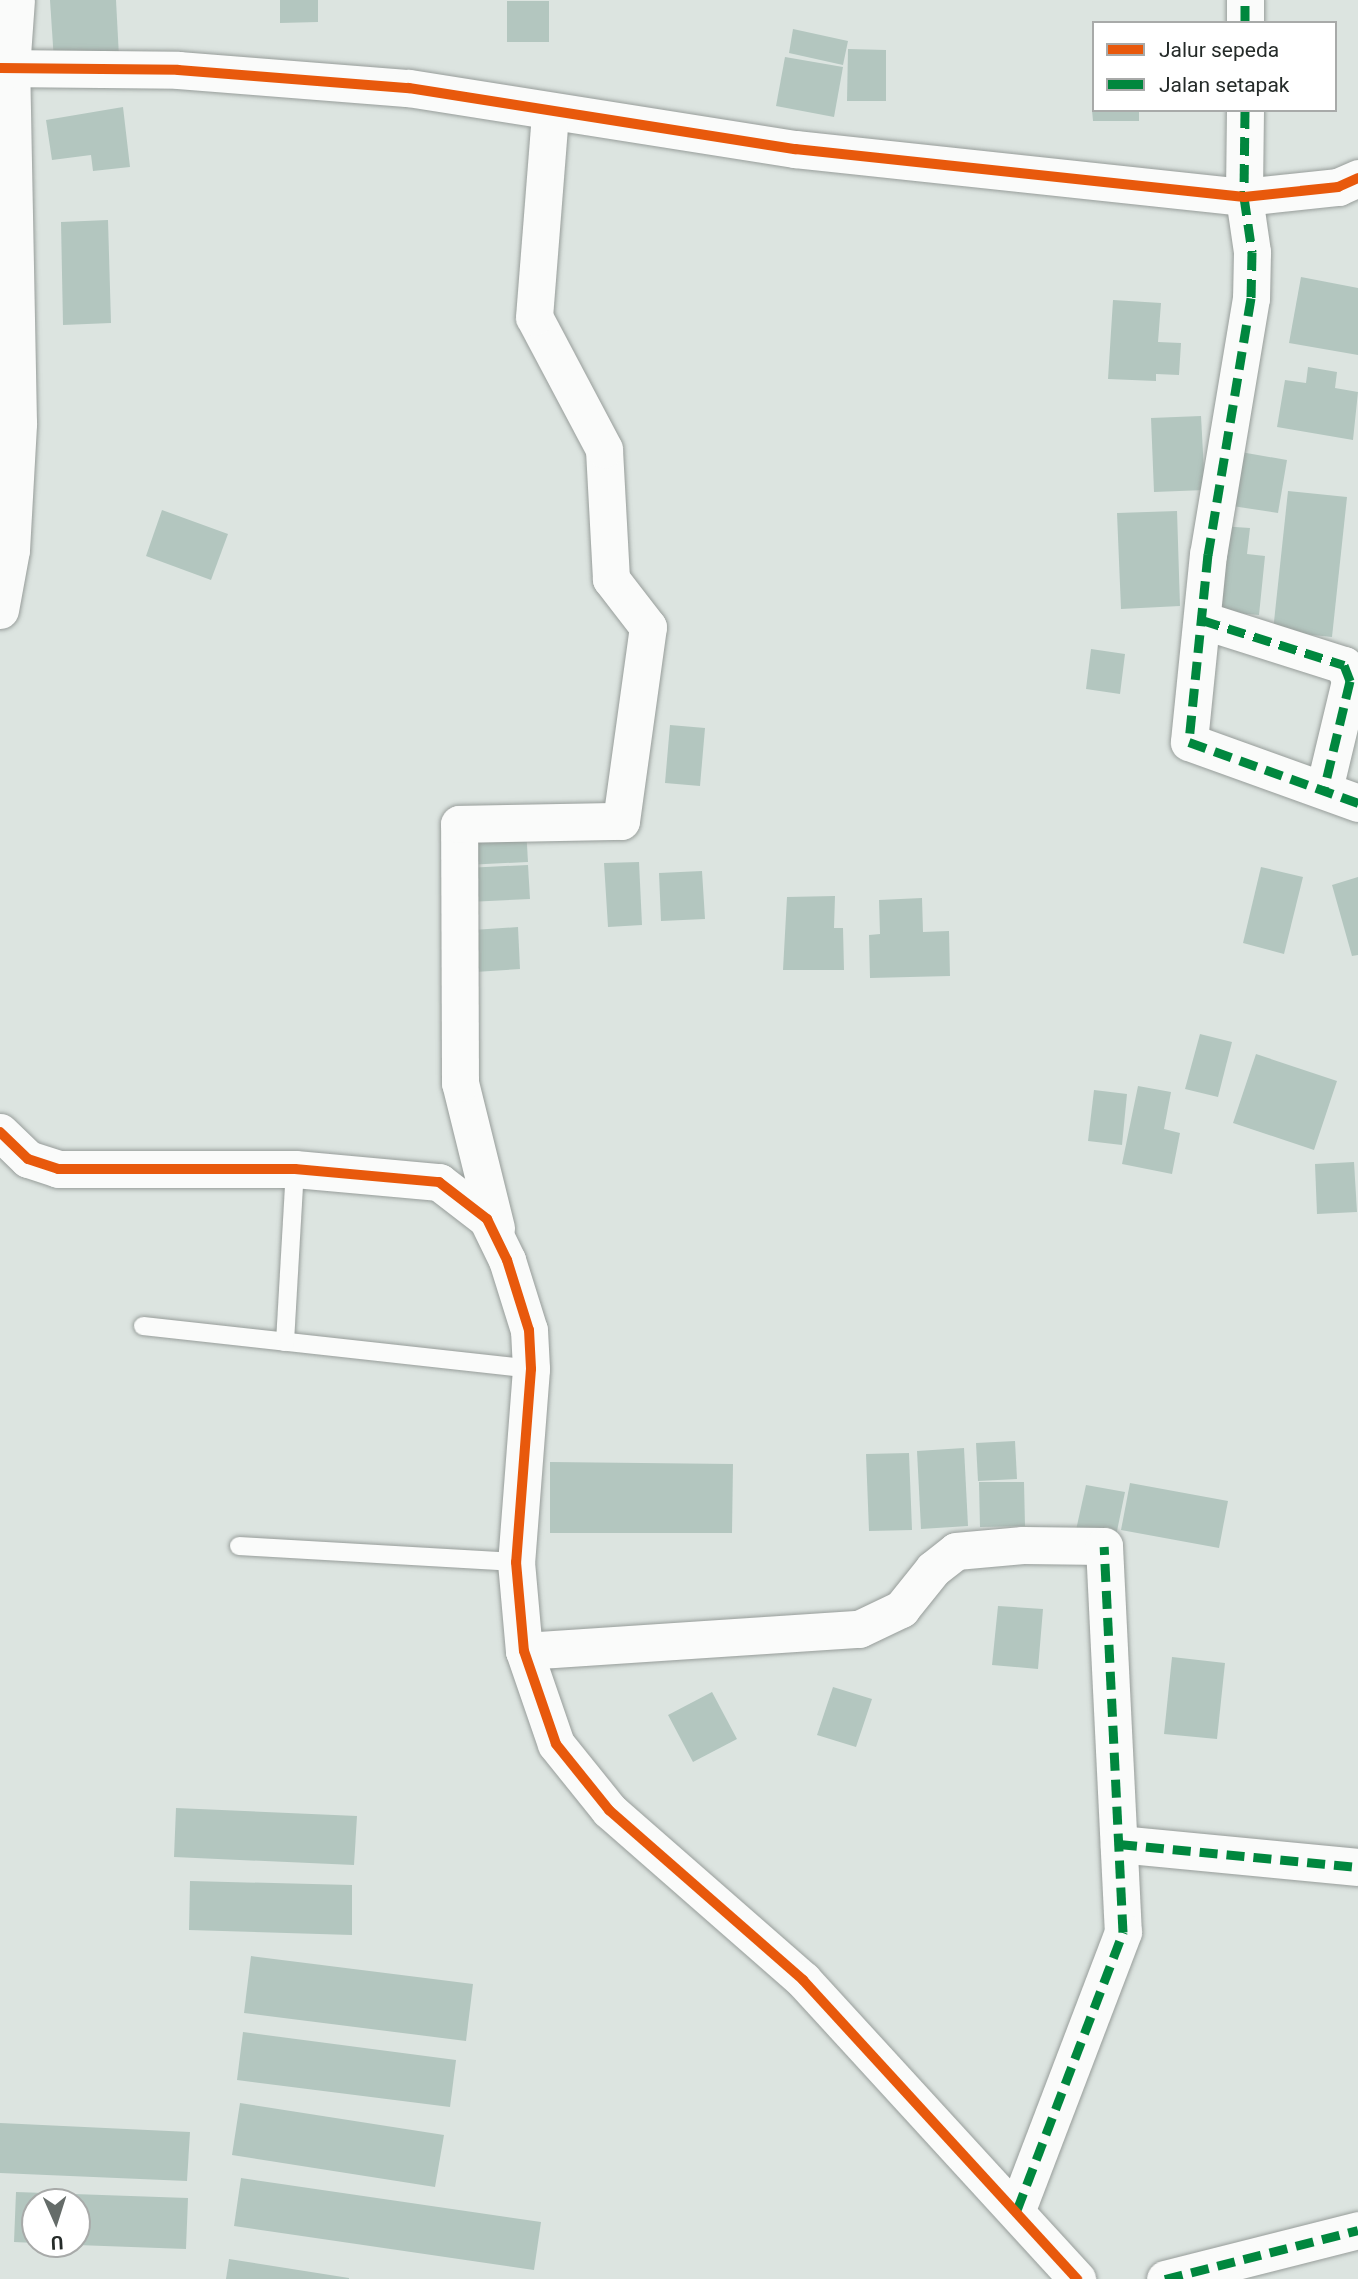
<!DOCTYPE html>
<style>
body{margin:0}
#map{position:relative;width:1358px;height:2279px;overflow:hidden;background:#dce4e0;font-family:Roboto,sans-serif}
div>[style]{position:absolute}
[style*='--x']{left:calc(var(--x)*1px);top:calc(var(--y)*1px);width:calc(var(--w)*1px);rotate:calc(var(--a)*1deg)}
.building>*{inset:0;background:#b3c6bf}
.roads{filter:drop-shadow(0 0 2px #979d9a) drop-shadow(0 0 2px #979d9a)}
.service>*{height:18px;margin:-9px;padding:0 9px;transform-origin:9px;border-radius:9px;background:#fafbfa}
.minor>*{height:37px;margin:-18.5px;padding:0 18.5px;transform-origin:18.5px;border-radius:18.5px;background:#fafbfa}
.quiet>*{height:9px;margin-top:-4.5px;transform-origin:0;background:repeating-linear-gradient(90deg,#00873e 0 18px,transparent 0 27px)}
.cycleway>*{height:10px;margin:-5px;padding:0 5px;transform-origin:5px;border-radius:5px;background:#e8590c}
span{translate:-50% -50%;white-space:nowrap;text-align:center;line-height:1.15;-webkit-text-stroke:7px #fff;paint-order:stroke}
.legend{position:absolute;left:1092px;top:21px;width:245px;height:91px;box-sizing:border-box;background:#fff;border:2px solid #a8aaa9;margin:0;padding:9px 12px;list-style:none;font-size:21px;color:#252b29}
.legend li{display:flex;align-items:center;gap:14px;height:35px}
.legend b{width:35px;border:2px solid #a8aaa9}
.north{position:absolute;left:21px;top:2188px;width:70px;height:70px;box-sizing:border-box;background:#fff;border:2px solid #a8aaa9;border-radius:50%;rotate:177deg;font-size:19px;font-weight:700;line-height:28px;text-align:center;color:#252b29}
.north::after{content:'';display:block;margin:auto;width:24px;height:32px;background:#656c69;clip-path:polygon(50% 0,100% 100%,50% 72%,0 100%)}
</style>
<div id="map">
<div class="building">
<i style="clip-path:polygon(50px 0,116px 0,119px 57px,54px 61px)"></i>
<i style="clip-path:polygon(280px 0,318px 0,318px 22px,280px 23px)"></i>
<i style="clip-path:polygon(507px 1px,549px 1px,549px 42px,507px 42px)"></i>
<i style="clip-path:polygon(793px 29px,848px 41px,843px 65px,789px 53px)"></i>
<i style="clip-path:polygon(848px 49px,886px 50px,886px 101px,847px 101px)"></i>
<i style="clip-path:polygon(785px 57px,843px 67px,834px 117px,776px 106px)"></i>
<i style="clip-path:polygon(123px 107px,130px 167px,93px 171px,91px 155px,52px 160px,46px 120px)"></i>
<i style="clip-path:polygon(1092px 110px,1139px 110px,1139px 121px,1093px 121px)"></i>
<i style="clip-path:polygon(108px 220px,111px 323px,63px 325px,61px 222px)"></i>
<i style="clip-path:polygon(1301px 277px,1358px 288px,1358px 355px,1289px 343px)"></i>
<i style="clip-path:polygon(1113px 300px,1161px 303px,1158px 342px,1181px 343px,1179px 375px,1156px 374px,1156px 381px,1108px 379px)"></i>
<i style="clip-path:polygon(1308px 367px,1337px 372px,1335px 388px,1358px 392px,1353px 440px,1277px 427px,1285px 380px,1306px 383px)"></i>
<i style="clip-path:polygon(1201px 416px,1205px 490px,1154px 492px,1151px 418px)"></i>
<i style="clip-path:polygon(1235px 451px,1287px 460px,1278px 513px,1226px 505px)"></i>
<i style="clip-path:polygon(1288px 491px,1347px 497px,1332px 637px,1273px 631px)"></i>
<i style="clip-path:polygon(162px 510px,228px 534px,211px 580px,146px 556px)"></i>
<i style="clip-path:polygon(1177px 511px,1180px 606px,1121px 609px,1117px 513px)"></i>
<i style="clip-path:polygon(1220px 526px,1250px 528px,1247px 554px,1265px 556px,1259px 615px,1211px 611px)"></i>
<i style="clip-path:polygon(1091px 649px,1125px 654px,1120px 694px,1086px 689px)"></i>
<i style="clip-path:polygon(670px 725px,705px 728px,700px 786px,665px 783px)"></i>
<i style="clip-path:polygon(526px 828px,528px 862px,466px 865px,465px 831px)"></i>
<i style="clip-path:polygon(639px 862px,642px 925px,608px 927px,604px 863px)"></i>
<i style="clip-path:polygon(528px 865px,530px 899px,468px 902px,466px 868px)"></i>
<i style="clip-path:polygon(1261px 867px,1303px 877px,1284px 954px,1243px 943px)"></i>
<i style="clip-path:polygon(702px 871px,705px 919px,661px 921px,659px 873px)"></i>
<i style="clip-path:polygon(1358px 877px,1358px 955px,1352px 956px,1332px 885px)"></i>
<i style="clip-path:polygon(835px 896px,834px 928px,843px 928px,844px 970px,783px 970px,787px 897px)"></i>
<i style="clip-path:polygon(922px 898px,923px 932px,949px 931px,950px 976px,870px 978px,869px 935px,880px 934px,879px 900px)"></i>
<i style="clip-path:polygon(518px 927px,520px 969px,475px 972px,473px 930px)"></i>
<i style="clip-path:polygon(1200px 1034px,1232px 1042px,1218px 1097px,1185px 1089px)"></i>
<i style="clip-path:polygon(1256px 1054px,1337px 1081px,1314px 1150px,1233px 1123px)"></i>
<i style="clip-path:polygon(1138px 1086px,1171px 1092px,1164px 1129px,1180px 1133px,1172px 1174px,1122px 1164px)"></i>
<i style="clip-path:polygon(1094px 1090px,1127px 1094px,1122px 1145px,1088px 1141px)"></i>
<i style="clip-path:polygon(1354px 1162px,1357px 1212px,1317px 1214px,1315px 1164px)"></i>
<i style="clip-path:polygon(1015px 1441px,1017px 1479px,978px 1481px,976px 1443px)"></i>
<i style="clip-path:polygon(964px 1448px,968px 1526px,921px 1529px,917px 1451px)"></i>
<i style="clip-path:polygon(909px 1453px,912px 1530px,869px 1531px,866px 1454px)"></i>
<i style="clip-path:polygon(550px 1462px,733px 1464px,732px 1533px,550px 1533px)"></i>
<i style="clip-path:polygon(979px 1482px,1024px 1482px,1025px 1526px,980px 1527px)"></i>
<i style="clip-path:polygon(1130px 1483px,1228px 1501px,1219px 1548px,1121px 1530px)"></i>
<i style="clip-path:polygon(1086px 1485px,1125px 1492px,1116px 1536px,1076px 1530px)"></i>
<i style="clip-path:polygon(998px 1606px,1043px 1609px,1038px 1669px,992px 1665px)"></i>
<i style="clip-path:polygon(1172px 1657px,1225px 1663px,1217px 1739px,1164px 1734px)"></i>
<i style="clip-path:polygon(833px 1687px,872px 1699px,856px 1747px,817px 1735px)"></i>
<i style="clip-path:polygon(712px 1692px,737px 1739px,693px 1762px,668px 1715px)"></i>
<i style="clip-path:polygon(176px 1808px,357px 1816px,354px 1865px,174px 1857px)"></i>
<i style="clip-path:polygon(190px 1881px,352px 1885px,352px 1935px,189px 1930px)"></i>
<i style="clip-path:polygon(251px 1956px,473px 1984px,466px 2041px,244px 2013px)"></i>
<i style="clip-path:polygon(243px 2032px,456px 2060px,450px 2107px,237px 2080px)"></i>
<i style="clip-path:polygon(240px 2103px,444px 2135px,435px 2187px,232px 2155px)"></i>
<i style="clip-path:polygon(0 2123px,190px 2132px,187px 2181px,0 2173px)"></i>
<i style="clip-path:polygon(241px 2178px,541px 2222px,534px 2270px,234px 2226px)"></i>
<i style="clip-path:polygon(16px 2192px,188px 2198px,186px 2249px,77px 2245px,77px 2202px,35px 2202px,35px 2243px,14px 2242px)"></i>
<i style="clip-path:polygon(229px 2259px,349px 2278px,349px 2279px,226px 2279px)"></i>
</div>
<div class="roads">
<div class="service">
<i style="--x:143;--y:1326;--w:390;--a:6.3"></i>
<i style="--x:285;--y:1342;--w:173;--a:-86.7"></i>
<i style="--x:239;--y:1546;--w:277;--a:3.3"></i>
</div>
<div class="minor">
<i style="--x:1245;--y:23;--w:23;--a:-90"></i>
<i style="--x:0;--y:68;--w:178;--a:0.6"></i>
<i style="--x:178;--y:70;--w:232;--a:4.5"></i>
<i style="--x:409;--y:88;--w:391;--a:9"></i>
<i style="--x:795;--y:149;--w:452;--a:6.1"></i>
<i style="--x:1244;--y:197;--w:95;--a:-6.1"></i>
<i style="--x:1338;--y:187;--w:22;--a:-24"></i>
<i style="--x:1245;--y:110;--w:87;--a:90.7"></i>
<i style="--x:1244;--y:197;--w:56;--a:81.7"></i>
<i style="--x:1252;--y:252;--w:46;--a:91.2"></i>
<i style="--x:1251;--y:298;--w:260;--a:99.5"></i>
<i style="--x:1208;--y:554;--w:189;--a:95.8"></i>
<i style="--x:1189;--y:742;--w:180;--a:19.8"></i>
<i style="--x:0;--y:610;--w:61;--a:-79.6"></i>
<i style="--x:11;--y:550;--w:127;--a:-86.8"></i>
<i style="--x:18;--y:423;--w:354;--a:-91.1"></i>
<i style="--x:11;--y:69;--w:69;--a:-85.9"></i>
<i style="--x:1202;--y:620;--w:149;--a:17.6"></i>
<i style="--x:1344;--y:665;--w:17;--a:69"></i>
<i style="--x:1350;--y:681;--w:111;--a:103.5"></i>
<i style="--x:0;--y:1132;--w:39;--a:44"></i>
<i style="--x:28;--y:1159;--w:32;--a:18"></i>
<i style="--x:58;--y:1169;--w:237;--a:0"></i>
<i style="--x:295;--y:1169;--w:145;--a:5.2"></i>
<i style="--x:439;--y:1182;--w:61;--a:37.6"></i>
<i style="--x:487;--y:1219;--w:46;--a:64"></i>
<i style="--x:507;--y:1260;--w:73;--a:72.6"></i>
<i style="--x:529;--y:1330;--w:39;--a:87"></i>
<i style="--x:531;--y:1369;--w:194;--a:94.4"></i>
<i style="--x:516;--y:1562;--w:89;--a:84.9"></i>
<i style="--x:524;--y:1651;--w:98;--a:71"></i>
<i style="--x:556;--y:1744;--w:85;--a:51.2"></i>
<i style="--x:609;--y:1810;--w:258;--a:41.2"></i>
<i style="--x:803;--y:1980;--w:406;--a:47.5"></i>
<i style="--x:496;--y:1228;--w:149;--a:-103.9"></i>
<i style="--x:460;--y:1083;--w:259;--a:-90.2"></i>
<i style="--x:459;--y:824;--w:162;--a:-1.1"></i>
<i style="--x:621;--y:821;--w:196;--a:-82.1"></i>
<i style="--x:648;--y:627;--w:61;--a:-127.6"></i>
<i style="--x:611;--y:579;--w:130;--a:-93.1"></i>
<i style="--x:604;--y:449;--w:149;--a:-117.9"></i>
<i style="--x:534;--y:317;--w:206;--a:-85.5"></i>
<i style="--x:524;--y:1651;--w:336;--a:-3.8"></i>
<i style="--x:859;--y:1629;--w:47;--a:-25.5"></i>
<i style="--x:901;--y:1609;--w:51;--a:-51.3"></i>
<i style="--x:933;--y:1569;--w:29;--a:-38"></i>
<i style="--x:956;--y:1551;--w:67;--a:-5.1"></i>
<i style="--x:1023;--y:1545;--w:81;--a:0.7"></i>
<i style="--x:1104;--y:1546;--w:386;--a:87.2"></i>
<i style="--x:1123;--y:1932;--w:298;--a:110.9"></i>
<i style="--x:1119;--y:1844;--w:240;--a:5.5"></i>
<i style="--x:1165;--y:2279;--w:199;--a:-14.2"></i>
</div>
</div>
<div class="quiet">
<i style="--x:1245;--y:23;--w:23;--a:-90"></i>
<i style="--x:1245;--y:110;--w:87;--a:90.7"></i>
<i style="--x:1244;--y:197;--w:56;--a:81.7"></i>
<i style="--x:1252;--y:252;--w:46;--a:91.2"></i>
<i style="--x:1251;--y:298;--w:260;--a:99.5"></i>
<i style="--x:1208;--y:554;--w:189;--a:95.8"></i>
<i style="--x:1189;--y:742;--w:180;--a:19.8"></i>
<i style="--x:1202;--y:620;--w:149;--a:17.6"></i>
<i style="--x:1344;--y:665;--w:17;--a:69"></i>
<i style="--x:1350;--y:681;--w:111;--a:103.5"></i>
<i style="--x:1119;--y:1844;--w:240;--a:5.5"></i>
<i style="--x:1017;--y:2210;--w:298;--a:-69.1"></i>
<i style="--x:1123;--y:1932;--w:386;--a:-92.8"></i>
<i style="--x:1165;--y:2279;--w:199;--a:-14.2"></i>
</div>
<div class="cycleway">
<i style="--x:0;--y:68;--w:178;--a:0.6"></i>
<i style="--x:178;--y:70;--w:232;--a:4.5"></i>
<i style="--x:409;--y:88;--w:391;--a:9"></i>
<i style="--x:795;--y:149;--w:452;--a:6.1"></i>
<i style="--x:1244;--y:197;--w:95;--a:-6.1"></i>
<i style="--x:1338;--y:187;--w:22;--a:-24"></i>
<i style="--x:0;--y:1132;--w:39;--a:44"></i>
<i style="--x:28;--y:1159;--w:32;--a:18"></i>
<i style="--x:58;--y:1169;--w:237;--a:0"></i>
<i style="--x:295;--y:1169;--w:145;--a:5.2"></i>
<i style="--x:439;--y:1182;--w:61;--a:37.6"></i>
<i style="--x:487;--y:1219;--w:46;--a:64"></i>
<i style="--x:507;--y:1260;--w:73;--a:72.6"></i>
<i style="--x:529;--y:1330;--w:39;--a:87"></i>
<i style="--x:531;--y:1369;--w:194;--a:94.4"></i>
<i style="--x:516;--y:1562;--w:89;--a:84.9"></i>
<i style="--x:524;--y:1651;--w:98;--a:71"></i>
<i style="--x:556;--y:1744;--w:85;--a:51.2"></i>
<i style="--x:609;--y:1810;--w:258;--a:41.2"></i>
<i style="--x:803;--y:1980;--w:406;--a:47.5"></i>
</div>
<ul class="legend">
<li><b style="height:9px;background:#e8590c"></b>Jalur sepeda</li>
<li><b style="height:9px;background:#00873e"></b>Jalan setapak</li>
</ul>
<div class="north">U</div>
</div>
